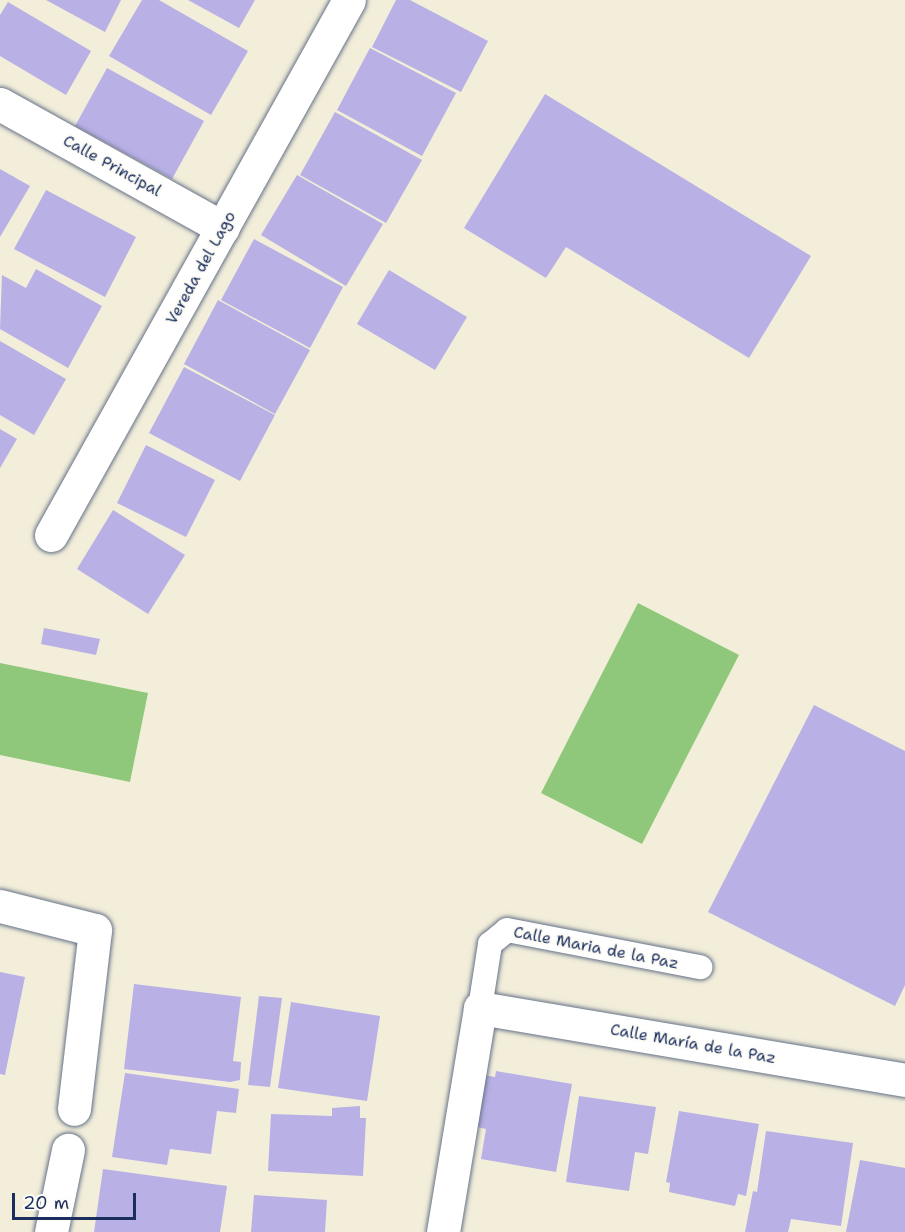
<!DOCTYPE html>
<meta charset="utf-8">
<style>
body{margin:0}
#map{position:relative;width:905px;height:1232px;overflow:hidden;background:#f2eeda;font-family:"Shantell Sans",sans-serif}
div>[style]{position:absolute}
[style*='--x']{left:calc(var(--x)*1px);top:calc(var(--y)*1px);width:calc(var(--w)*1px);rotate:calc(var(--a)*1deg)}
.green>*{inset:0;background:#90c87b}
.building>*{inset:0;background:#b9b0e5}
.roads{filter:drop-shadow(0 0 2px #667289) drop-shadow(0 0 2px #667289)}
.lane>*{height:24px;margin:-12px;padding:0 12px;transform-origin:12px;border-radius:12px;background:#fff}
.street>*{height:33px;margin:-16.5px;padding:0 16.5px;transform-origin:16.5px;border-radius:16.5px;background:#fff}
span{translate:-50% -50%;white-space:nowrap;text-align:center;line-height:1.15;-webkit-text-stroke:5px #fdfcf7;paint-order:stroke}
.street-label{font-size:16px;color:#1b2f5e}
.scale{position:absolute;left:12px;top:1193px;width:124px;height:27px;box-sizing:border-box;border:3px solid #1b2f5e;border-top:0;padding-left:8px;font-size:18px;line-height:21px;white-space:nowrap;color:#1b2f5e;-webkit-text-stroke:4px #fdfcf7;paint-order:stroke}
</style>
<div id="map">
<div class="green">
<i style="clip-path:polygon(638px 603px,739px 655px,642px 844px,541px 793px)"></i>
<i style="clip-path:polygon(0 663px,148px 693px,130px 782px,0 755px)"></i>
</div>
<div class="building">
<i style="clip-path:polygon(46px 0,121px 0,105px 32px)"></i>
<i style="clip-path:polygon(142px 0,159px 0,248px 51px,211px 115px,109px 56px)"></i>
<i style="clip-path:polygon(188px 0,255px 0,239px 28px)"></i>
<i style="clip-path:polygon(396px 0,410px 0,488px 41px,461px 92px,372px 47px)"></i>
<i style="clip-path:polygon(8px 2px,91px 51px,66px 95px,0 56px,0 15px)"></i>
<i style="clip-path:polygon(370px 48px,456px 93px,422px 156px,337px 110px)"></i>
<i style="clip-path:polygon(107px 68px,204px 121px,172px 179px,75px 126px)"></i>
<i style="clip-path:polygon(545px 94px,811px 256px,749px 358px,566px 247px,546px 278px,464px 228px)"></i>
<i style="clip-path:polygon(335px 112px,422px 160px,386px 223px,300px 175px)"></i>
<i style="clip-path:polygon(0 169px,30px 186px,0 237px)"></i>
<i style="clip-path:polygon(297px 175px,383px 224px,346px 286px,261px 235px)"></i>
<i style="clip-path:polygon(46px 190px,136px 237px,105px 297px,14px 249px)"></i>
<i style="clip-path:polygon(254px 239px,343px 287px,310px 348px,221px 300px)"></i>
<i style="clip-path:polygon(36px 269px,102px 306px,68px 368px,0 329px,2px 275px,26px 288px)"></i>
<i style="clip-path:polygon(389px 270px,467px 317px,435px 370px,357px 324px)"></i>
<i style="clip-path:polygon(218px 300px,310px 350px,275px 414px,184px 364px)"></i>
<i style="clip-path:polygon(0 341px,66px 379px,34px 435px,0 415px)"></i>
<i style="clip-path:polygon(184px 367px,275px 415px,240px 481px,149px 433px)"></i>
<i style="clip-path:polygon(0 429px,17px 439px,0 468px)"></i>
<i style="clip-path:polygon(146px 445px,215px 480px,186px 537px,117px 503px)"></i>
<i style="clip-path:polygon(113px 510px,185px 555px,148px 614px,77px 569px)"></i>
<i style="clip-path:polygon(44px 628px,100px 639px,96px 655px,41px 644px)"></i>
<i style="clip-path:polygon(814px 705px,905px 751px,905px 985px,895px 1006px,708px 912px)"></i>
<i style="clip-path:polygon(0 972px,25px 977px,5px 1075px,0 1074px)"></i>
<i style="clip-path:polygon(134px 984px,241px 997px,233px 1061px,241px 1062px,240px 1080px,230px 1082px,124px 1069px)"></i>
<i style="clip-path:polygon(259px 996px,282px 998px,270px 1087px,248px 1085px)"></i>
<i style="clip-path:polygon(291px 1002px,380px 1016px,367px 1101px,278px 1088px)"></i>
<i style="clip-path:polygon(496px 1071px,572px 1084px,556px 1172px,481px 1159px,486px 1129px,473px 1126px,483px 1075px,495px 1077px)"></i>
<i style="clip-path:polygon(125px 1073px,239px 1089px,236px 1113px,217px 1111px,211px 1154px,170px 1149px,167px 1165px,112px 1157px)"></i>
<i style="clip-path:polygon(579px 1096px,656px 1107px,648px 1154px,635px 1152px,629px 1191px,566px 1182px)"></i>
<i style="clip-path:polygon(360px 1106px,360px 1118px,366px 1118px,363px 1176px,268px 1171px,271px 1114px,332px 1116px,332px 1108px)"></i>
<i style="clip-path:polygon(679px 1111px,759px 1124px,746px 1196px,738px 1194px,735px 1206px,669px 1192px,670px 1183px,666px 1182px)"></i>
<i style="clip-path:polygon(766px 1131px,853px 1143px,841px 1226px,791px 1219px,788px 1232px,745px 1232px,753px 1191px,757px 1192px)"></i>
<i style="clip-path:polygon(860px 1160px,905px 1168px,905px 1232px,846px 1232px)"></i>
<i style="clip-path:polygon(103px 1169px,227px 1186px,220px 1232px,94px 1232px)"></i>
<i style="clip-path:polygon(254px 1195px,327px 1200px,325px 1232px,251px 1232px)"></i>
</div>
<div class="roads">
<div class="lane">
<i style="--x:480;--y:1008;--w:65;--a:-81.1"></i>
<i style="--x:490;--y:944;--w:22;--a:-39"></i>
<i style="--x:507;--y:930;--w:197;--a:10.9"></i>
</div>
<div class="street">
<i style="--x:0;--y:104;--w:255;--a:29.1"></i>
<i style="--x:51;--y:535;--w:612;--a:-60.88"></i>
<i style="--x:0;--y:906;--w:98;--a:14.2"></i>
<i style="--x:95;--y:930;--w:180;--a:96.7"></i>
<i style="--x:51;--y:1232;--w:84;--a:-78.3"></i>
<i style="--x:443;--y:1232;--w:227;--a:-80.6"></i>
<i style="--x:480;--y:1008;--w:431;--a:9.6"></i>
</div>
</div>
<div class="street-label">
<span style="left:112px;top:166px;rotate:29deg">Calle Principal</span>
<span style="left:201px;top:268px;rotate:-61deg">Vereda del Lago</span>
<span style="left:596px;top:948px;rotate:11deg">Calle Maria de la Paz</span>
<span style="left:693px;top:1044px;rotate:10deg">Calle María de la Paz</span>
</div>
<div class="scale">20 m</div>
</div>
